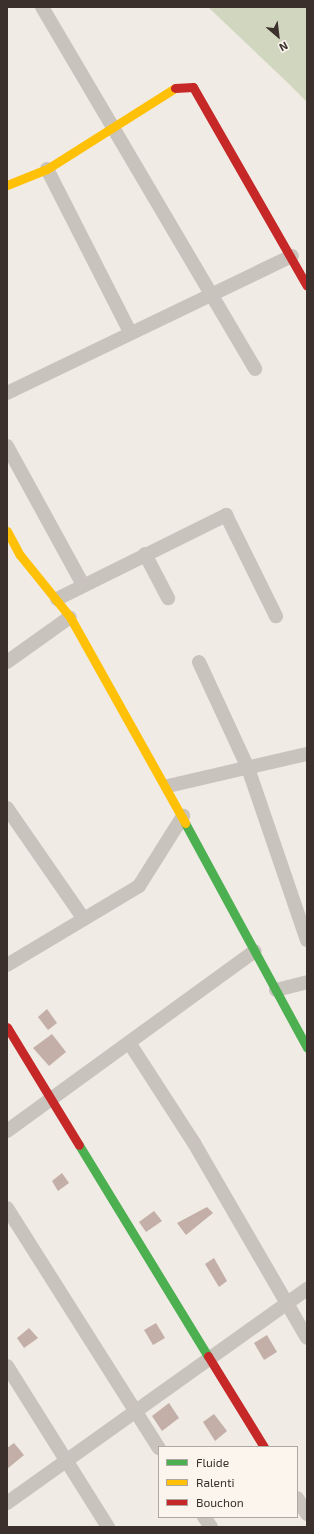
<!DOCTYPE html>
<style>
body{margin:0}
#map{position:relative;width:314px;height:1534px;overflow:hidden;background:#f0ebe5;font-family:"Exo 2",sans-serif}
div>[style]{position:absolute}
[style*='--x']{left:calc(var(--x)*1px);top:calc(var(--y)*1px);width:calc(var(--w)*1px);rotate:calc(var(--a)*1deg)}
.green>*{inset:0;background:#d1d6bf}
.building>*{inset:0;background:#c3afa7}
.street>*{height:14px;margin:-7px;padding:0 7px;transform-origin:7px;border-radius:7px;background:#c9c3be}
.fast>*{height:9px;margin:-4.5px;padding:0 4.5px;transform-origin:4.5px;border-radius:4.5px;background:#4caf50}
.slow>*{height:9px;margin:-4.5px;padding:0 4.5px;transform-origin:4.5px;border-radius:4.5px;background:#ffc107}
.jam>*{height:9px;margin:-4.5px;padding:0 4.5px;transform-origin:4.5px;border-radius:4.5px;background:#c62828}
span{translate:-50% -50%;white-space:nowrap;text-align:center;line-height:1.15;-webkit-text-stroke:3px #fbf5ee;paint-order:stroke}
.frame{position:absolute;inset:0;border:8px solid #3b302b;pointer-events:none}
.legend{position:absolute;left:158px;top:1446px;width:140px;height:72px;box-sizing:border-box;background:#fbf5ee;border:1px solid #aea6a0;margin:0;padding:5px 7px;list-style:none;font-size:12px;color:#3b302b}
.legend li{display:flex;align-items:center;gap:8px;height:20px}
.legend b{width:20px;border:1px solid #aea6a0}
.north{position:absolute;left:258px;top:16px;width:40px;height:40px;-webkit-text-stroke:3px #fbf5ee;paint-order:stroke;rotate:152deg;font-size:11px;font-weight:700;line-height:16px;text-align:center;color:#3b302b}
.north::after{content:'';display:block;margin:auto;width:14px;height:18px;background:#3b302b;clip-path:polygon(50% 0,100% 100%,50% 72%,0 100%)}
</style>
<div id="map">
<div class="green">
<i style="clip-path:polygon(208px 7px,307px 7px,307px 102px,288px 83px)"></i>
</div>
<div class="building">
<i style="clip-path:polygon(47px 1009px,57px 1023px,48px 1030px,38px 1017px)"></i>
<i style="clip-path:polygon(52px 1034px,66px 1052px,49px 1066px,33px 1048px)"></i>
<i style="clip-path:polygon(62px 1173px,69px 1183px,58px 1191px,52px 1181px)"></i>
<i style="clip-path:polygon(207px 1207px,213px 1213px,186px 1235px,177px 1223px)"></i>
<i style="clip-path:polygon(154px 1211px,162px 1221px,146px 1232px,139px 1222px)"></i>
<i style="clip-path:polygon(214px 1258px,227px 1281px,219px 1287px,205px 1264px)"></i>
<i style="clip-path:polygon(156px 1323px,165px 1338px,153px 1345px,144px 1330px)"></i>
<i style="clip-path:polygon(29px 1328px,38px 1338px,24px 1348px,17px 1338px)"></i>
<i style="clip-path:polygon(267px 1335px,277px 1352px,264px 1360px,254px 1343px)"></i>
<i style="clip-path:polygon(169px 1403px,179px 1418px,162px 1431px,152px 1416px)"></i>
<i style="clip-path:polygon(214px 1414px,227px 1431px,215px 1441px,203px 1422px)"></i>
<i style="clip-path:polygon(14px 1443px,24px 1455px,7px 1469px,7px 1448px)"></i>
</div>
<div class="street">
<i style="--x:42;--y:7;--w:420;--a:59.5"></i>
<i style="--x:47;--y:169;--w:183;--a:63"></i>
<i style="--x:7;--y:393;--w:316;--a:-25.7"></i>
<i style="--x:7;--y:446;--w:158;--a:61.3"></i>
<i style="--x:145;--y:554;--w:50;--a:62.4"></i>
<i style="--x:57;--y:599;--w:189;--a:-26.4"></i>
<i style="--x:226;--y:515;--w:113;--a:63.7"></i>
<i style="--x:7;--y:662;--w:77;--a:-35.5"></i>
<i style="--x:199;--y:662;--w:117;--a:65.2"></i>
<i style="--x:248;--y:768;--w:182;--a:71.1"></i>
<i style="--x:168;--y:786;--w:143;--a:-13"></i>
<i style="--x:7;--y:808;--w:135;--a:55.3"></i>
<i style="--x:7;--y:965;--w:154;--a:-30.9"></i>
<i style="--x:139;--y:886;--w:83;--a:-57.8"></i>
<i style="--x:276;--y:990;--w:32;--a:-14"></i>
<i style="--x:130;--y:1044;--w:118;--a:57.1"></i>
<i style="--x:194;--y:1143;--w:225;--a:59.9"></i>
<i style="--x:7;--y:1131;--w:306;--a:-36"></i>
<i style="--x:7;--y:1208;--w:284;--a:57.7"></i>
<i style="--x:7;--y:1366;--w:190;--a:57.9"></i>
<i style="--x:297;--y:1498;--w:19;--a:58"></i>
<i style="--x:7;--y:1503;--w:369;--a:-35.5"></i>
<i style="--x:204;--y:1517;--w:12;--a:55"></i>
</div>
<div class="fast">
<i style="--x:185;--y:823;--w:256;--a:61.5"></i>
<i style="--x:79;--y:1145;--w:247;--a:58.6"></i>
</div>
<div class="slow">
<i style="--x:7;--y:185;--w:43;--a:-21.8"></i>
<i style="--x:47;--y:169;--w:151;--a:-32.3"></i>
<i style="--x:7;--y:531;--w:27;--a:62"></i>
<i style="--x:20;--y:555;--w:80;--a:51.1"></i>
<i style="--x:70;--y:617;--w:236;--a:60.8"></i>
</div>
<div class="jam">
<i style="--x:175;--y:88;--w:18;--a:-3"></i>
<i style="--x:193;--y:87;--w:229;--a:60.2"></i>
<i style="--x:7;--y:1027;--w:138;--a:58.6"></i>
<i style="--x:208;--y:1356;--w:107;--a:58.4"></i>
</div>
<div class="frame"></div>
<ul class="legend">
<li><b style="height:5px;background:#4caf50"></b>Fluide</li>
<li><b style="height:5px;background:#ffc107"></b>Ralenti</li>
<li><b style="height:5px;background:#c62828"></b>Bouchon</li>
</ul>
<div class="north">N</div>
</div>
